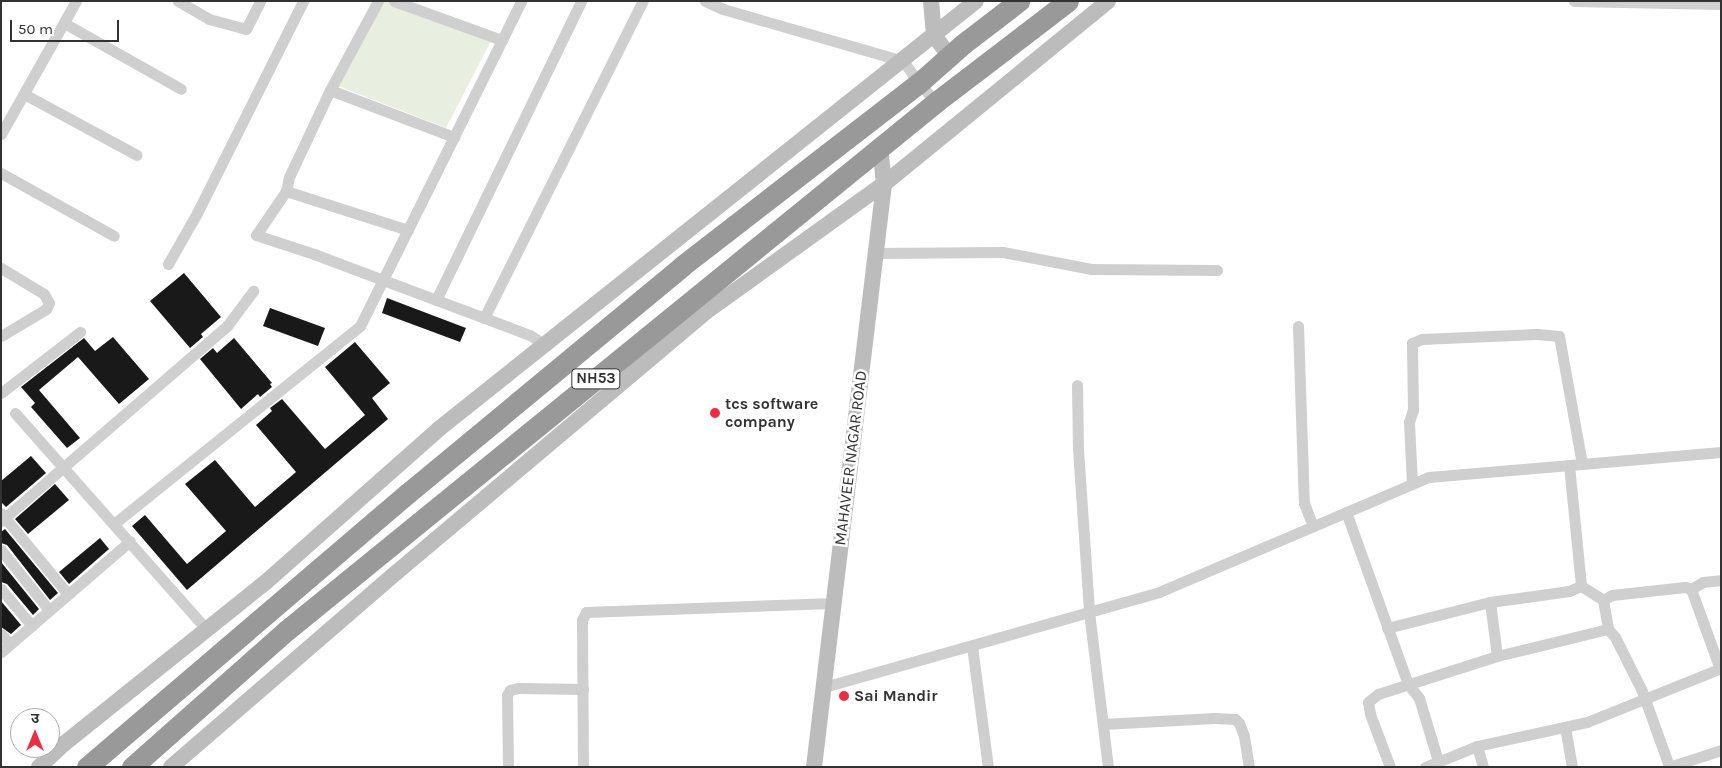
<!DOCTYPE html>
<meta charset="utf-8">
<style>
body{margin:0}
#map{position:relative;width:1722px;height:768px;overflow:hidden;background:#fff;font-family:Karla,"Noto Sans Devanagari",sans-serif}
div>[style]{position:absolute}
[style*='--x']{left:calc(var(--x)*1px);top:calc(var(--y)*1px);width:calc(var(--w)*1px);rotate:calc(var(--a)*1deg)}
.green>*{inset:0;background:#e8efe0}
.building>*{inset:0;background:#191919}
.street>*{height:11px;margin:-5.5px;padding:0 5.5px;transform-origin:5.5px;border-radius:5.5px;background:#cfcfcf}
.secondary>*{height:16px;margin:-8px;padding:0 8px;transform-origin:8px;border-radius:8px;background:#bcbcbc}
.highway>*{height:21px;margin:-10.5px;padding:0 10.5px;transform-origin:10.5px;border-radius:10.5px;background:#999}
.dots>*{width:14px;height:14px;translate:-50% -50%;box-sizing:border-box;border:2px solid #fff;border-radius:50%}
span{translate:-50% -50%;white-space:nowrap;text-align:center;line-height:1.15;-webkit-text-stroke:5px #fff;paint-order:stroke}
.shield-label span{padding:1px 4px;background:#fff;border:1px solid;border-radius:4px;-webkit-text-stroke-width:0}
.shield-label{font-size:15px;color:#323232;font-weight:700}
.poi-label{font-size:16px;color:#323232;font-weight:700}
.left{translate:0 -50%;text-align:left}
.street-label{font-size:16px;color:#323232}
.frame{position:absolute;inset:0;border:2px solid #323232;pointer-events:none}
.north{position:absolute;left:10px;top:708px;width:50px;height:50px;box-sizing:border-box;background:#fff;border:1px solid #adadad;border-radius:50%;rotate:0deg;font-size:14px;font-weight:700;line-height:20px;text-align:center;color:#323232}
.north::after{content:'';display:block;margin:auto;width:18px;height:22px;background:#f02c42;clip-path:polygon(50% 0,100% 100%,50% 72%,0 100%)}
.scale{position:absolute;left:10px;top:20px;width:109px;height:22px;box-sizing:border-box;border:2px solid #323232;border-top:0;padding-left:6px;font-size:15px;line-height:18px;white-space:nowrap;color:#323232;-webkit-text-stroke:4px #fff;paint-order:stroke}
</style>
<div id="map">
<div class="green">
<i style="clip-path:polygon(379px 1px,393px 1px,491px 41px,446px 128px,338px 86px)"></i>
</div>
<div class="building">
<i style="clip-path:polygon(184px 273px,221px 317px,201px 334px,203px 337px,190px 348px,150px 301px)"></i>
<i style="clip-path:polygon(387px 298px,466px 328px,460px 342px,382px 313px)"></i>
<i style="clip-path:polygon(270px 308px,325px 328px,318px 346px,263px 326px)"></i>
<i style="clip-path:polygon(113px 337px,149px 379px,119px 404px,78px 357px,39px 390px,80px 438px,67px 448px,31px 407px,35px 403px,21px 387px,84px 338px,95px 351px)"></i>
<i style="clip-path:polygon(234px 338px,272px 383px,270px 384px,272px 387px,260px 397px,258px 394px,241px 409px,200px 359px,213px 348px,217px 353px)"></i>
<i style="clip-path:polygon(355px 342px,390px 383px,372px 398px,388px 419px,187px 590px,132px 526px,145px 515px,187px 564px,226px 531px,185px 484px,215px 460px,255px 507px,296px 472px,256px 425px,272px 411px,270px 408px,282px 399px,325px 449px,365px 415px,325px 367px)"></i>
<i style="clip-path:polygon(31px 456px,46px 473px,6px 507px,1px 502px,1px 481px)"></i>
<i style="clip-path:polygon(55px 484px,69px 500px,28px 534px,15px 519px)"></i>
<i style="clip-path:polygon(5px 529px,58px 593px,50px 600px,7px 545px,1px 543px,1px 532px)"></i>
<i style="clip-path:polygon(100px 538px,109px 549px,69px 584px,59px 572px)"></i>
<i style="clip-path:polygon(1px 562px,39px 609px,33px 615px,7px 584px,1px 582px)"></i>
<i style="clip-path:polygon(1px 601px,21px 625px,11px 634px,1px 627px)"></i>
</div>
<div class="street">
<i style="--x:178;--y:1;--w:36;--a:30"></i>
<i style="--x:209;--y:19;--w:38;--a:15"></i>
<i style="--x:246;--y:29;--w:31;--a:-63"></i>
<i style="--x:378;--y:1;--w:101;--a:118.3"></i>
<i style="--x:330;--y:90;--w:96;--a:115.2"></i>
<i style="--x:289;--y:177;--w:14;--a:102"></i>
<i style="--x:286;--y:191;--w:53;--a:124.3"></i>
<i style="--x:256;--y:235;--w:61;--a:18.1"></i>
<i style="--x:314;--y:254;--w:231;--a:20.6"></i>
<i style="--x:530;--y:335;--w:18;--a:34"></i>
<i style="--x:394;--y:1;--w:115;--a:19.9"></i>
<i style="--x:705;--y:1;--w:20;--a:24"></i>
<i style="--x:723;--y:9;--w:187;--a:16.1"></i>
<i style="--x:903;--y:61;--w:27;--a:54"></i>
<i style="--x:919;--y:83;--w:25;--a:48"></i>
<i style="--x:1574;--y:1;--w:147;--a:1.2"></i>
<i style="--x:64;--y:23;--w:134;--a:29.4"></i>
<i style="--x:330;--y:90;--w:133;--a:20.8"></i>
<i style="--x:24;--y:94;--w:128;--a:28.4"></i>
<i style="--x:1;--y:134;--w:153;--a:-60.6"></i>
<i style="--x:1;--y:173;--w:129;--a:29.1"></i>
<i style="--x:286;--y:191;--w:128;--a:17.7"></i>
<i style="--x:876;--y:253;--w:127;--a:-0.5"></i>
<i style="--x:1003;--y:252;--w:90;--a:10.9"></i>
<i style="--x:1091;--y:269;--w:126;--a:0.5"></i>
<i style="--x:168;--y:264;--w:59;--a:-60.4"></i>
<i style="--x:197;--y:213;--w:237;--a:-63.4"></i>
<i style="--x:1;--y:268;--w:50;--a:31.2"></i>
<i style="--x:44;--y:294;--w:10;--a:61"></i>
<i style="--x:49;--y:303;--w:7;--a:117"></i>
<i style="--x:46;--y:309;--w:52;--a:149"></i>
<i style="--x:436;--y:300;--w:332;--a:-64.1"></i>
<i style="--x:484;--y:318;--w:355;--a:-63.4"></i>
<i style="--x:1298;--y:326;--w:177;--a:88.1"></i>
<i style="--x:1304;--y:503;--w:25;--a:69"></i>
<i style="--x:1077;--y:385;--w:64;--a:89.1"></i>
<i style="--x:1078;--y:449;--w:163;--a:86.1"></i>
<i style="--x:1089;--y:612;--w:156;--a:83"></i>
<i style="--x:1;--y:393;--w:100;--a:-37.7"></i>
<i style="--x:15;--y:413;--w:290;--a:48.5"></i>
<i style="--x:1569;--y:465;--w:122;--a:84.3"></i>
<i style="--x:1412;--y:484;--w:62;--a:-92.8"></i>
<i style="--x:1409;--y:422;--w:13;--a:-72"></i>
<i style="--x:1413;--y:410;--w:67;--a:-90.9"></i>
<i style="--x:1412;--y:343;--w:11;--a:-22"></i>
<i style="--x:1422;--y:339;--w:115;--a:-2.5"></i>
<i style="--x:1537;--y:334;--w:22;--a:5"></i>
<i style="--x:1559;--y:336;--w:130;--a:79.8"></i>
<i style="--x:1346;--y:512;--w:183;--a:70.2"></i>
<i style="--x:1408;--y:684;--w:18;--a:52"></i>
<i style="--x:1419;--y:698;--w:66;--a:73.2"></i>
<i style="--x:1;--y:513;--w:105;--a:50.4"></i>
<i style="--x:1;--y:521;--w:298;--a:-40.8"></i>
<i style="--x:227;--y:326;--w:44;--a:-53.4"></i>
<i style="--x:115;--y:523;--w:314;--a:-38.8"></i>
<i style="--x:360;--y:326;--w:363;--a:-63.6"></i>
<i style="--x:1;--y:550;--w:77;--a:51.3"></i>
<i style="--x:1581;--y:586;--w:26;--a:32"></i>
<i style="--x:1603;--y:600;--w:29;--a:80"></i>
<i style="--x:1608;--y:629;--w:11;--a:49"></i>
<i style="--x:1615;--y:637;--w:60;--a:63.4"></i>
<i style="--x:1642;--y:691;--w:80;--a:70.2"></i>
<i style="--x:1;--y:589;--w:48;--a:50"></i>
<i style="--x:1691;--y:589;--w:85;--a:70.1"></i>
<i style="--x:1603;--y:600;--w:10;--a:-29"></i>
<i style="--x:1612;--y:595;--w:73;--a:-6.3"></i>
<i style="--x:1685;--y:587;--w:6;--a:18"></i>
<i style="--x:1691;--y:589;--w:14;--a:-30"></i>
<i style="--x:1703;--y:582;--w:18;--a:-6"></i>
<i style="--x:1490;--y:602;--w:54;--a:82.6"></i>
<i style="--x:1387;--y:628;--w:106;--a:-14.2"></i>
<i style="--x:1490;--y:602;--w:80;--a:-7.9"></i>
<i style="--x:1569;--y:591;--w:13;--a:-23"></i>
<i style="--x:1;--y:634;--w:13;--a:48"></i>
<i style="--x:972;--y:646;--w:122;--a:82.5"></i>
<i style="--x:1;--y:652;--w:170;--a:-40.7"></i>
<i style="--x:824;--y:687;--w:348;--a:-15.8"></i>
<i style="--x:1159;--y:592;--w:293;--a:-23.1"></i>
<i style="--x:1429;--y:477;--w:293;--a:-4.9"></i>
<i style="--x:1103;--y:724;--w:111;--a:-3.1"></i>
<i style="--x:1214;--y:718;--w:21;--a:3"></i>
<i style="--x:1235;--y:719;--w:6;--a:45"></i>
<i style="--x:1239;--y:723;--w:14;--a:69"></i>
<i style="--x:1244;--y:736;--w:31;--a:81"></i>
<i style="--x:1565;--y:727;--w:41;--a:80.1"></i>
<i style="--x:1477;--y:746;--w:22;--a:74"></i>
<i style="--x:508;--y:767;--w:72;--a:-90.8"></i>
<i style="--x:507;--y:695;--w:6;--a:-59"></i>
<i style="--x:510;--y:690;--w:8;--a:-14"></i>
<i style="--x:518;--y:688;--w:65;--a:0.9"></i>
<i style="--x:583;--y:767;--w:147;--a:-90.4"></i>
<i style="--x:582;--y:620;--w:9;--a:-63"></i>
<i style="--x:586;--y:612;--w:248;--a:-2.1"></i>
<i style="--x:1390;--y:767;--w:57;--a:-110.7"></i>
<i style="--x:1370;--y:714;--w:12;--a:-99"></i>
<i style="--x:1368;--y:702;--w:13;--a:-39"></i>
<i style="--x:1378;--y:694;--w:125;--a:-17.7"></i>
<i style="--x:1497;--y:656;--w:114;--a:-13.7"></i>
<i style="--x:1425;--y:767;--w:56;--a:-22"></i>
<i style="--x:1477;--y:746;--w:113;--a:-12.3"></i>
<i style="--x:1587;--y:722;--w:144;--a:-21.9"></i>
<i style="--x:1669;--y:767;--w:55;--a:-18.1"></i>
</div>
<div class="secondary">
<i style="--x:931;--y:1;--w:34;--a:85"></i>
<i style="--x:934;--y:35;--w:26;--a:54"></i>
<i style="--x:39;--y:767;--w:35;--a:-43"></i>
<i style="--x:65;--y:743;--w:258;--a:-38.7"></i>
<i style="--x:266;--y:582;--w:232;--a:-41.5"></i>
<i style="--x:440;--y:428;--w:685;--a:-38.54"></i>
<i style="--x:171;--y:767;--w:298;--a:-40.8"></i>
<i style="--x:397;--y:572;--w:405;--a:-40.1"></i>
<i style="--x:707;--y:311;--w:218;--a:-35.7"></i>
<i style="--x:884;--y:184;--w:289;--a:-39.2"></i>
<i style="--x:814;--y:767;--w:587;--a:-83.15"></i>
<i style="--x:884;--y:184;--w:36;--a:-96"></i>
</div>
<div class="highway">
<i style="--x:87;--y:767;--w:422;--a:-40.5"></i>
<i style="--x:408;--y:493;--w:356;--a:-39.6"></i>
<i style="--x:682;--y:266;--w:299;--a:-37.7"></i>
<i style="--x:919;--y:83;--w:59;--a:-41.6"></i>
<i style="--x:963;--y:44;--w:71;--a:-37.5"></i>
<i style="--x:132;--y:767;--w:207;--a:-41.5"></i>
<i style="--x:287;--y:630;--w:837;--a:-39.13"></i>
<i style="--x:936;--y:102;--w:166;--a:-37.4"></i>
</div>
<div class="dots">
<i style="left:715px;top:413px;background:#f02c42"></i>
<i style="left:844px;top:696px;background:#f02c42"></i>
</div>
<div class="shield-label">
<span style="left:596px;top:379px">NH53</span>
</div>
<div class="poi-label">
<span class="left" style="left:725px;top:413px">tcs software<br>company</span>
<span class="left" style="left:854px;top:696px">Sai Mandir</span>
</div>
<div class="street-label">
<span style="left:851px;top:458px;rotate:-83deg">MAHAVEER NAGAR ROAD</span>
</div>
<div class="frame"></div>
<div class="north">उ</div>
<div class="scale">50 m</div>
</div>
